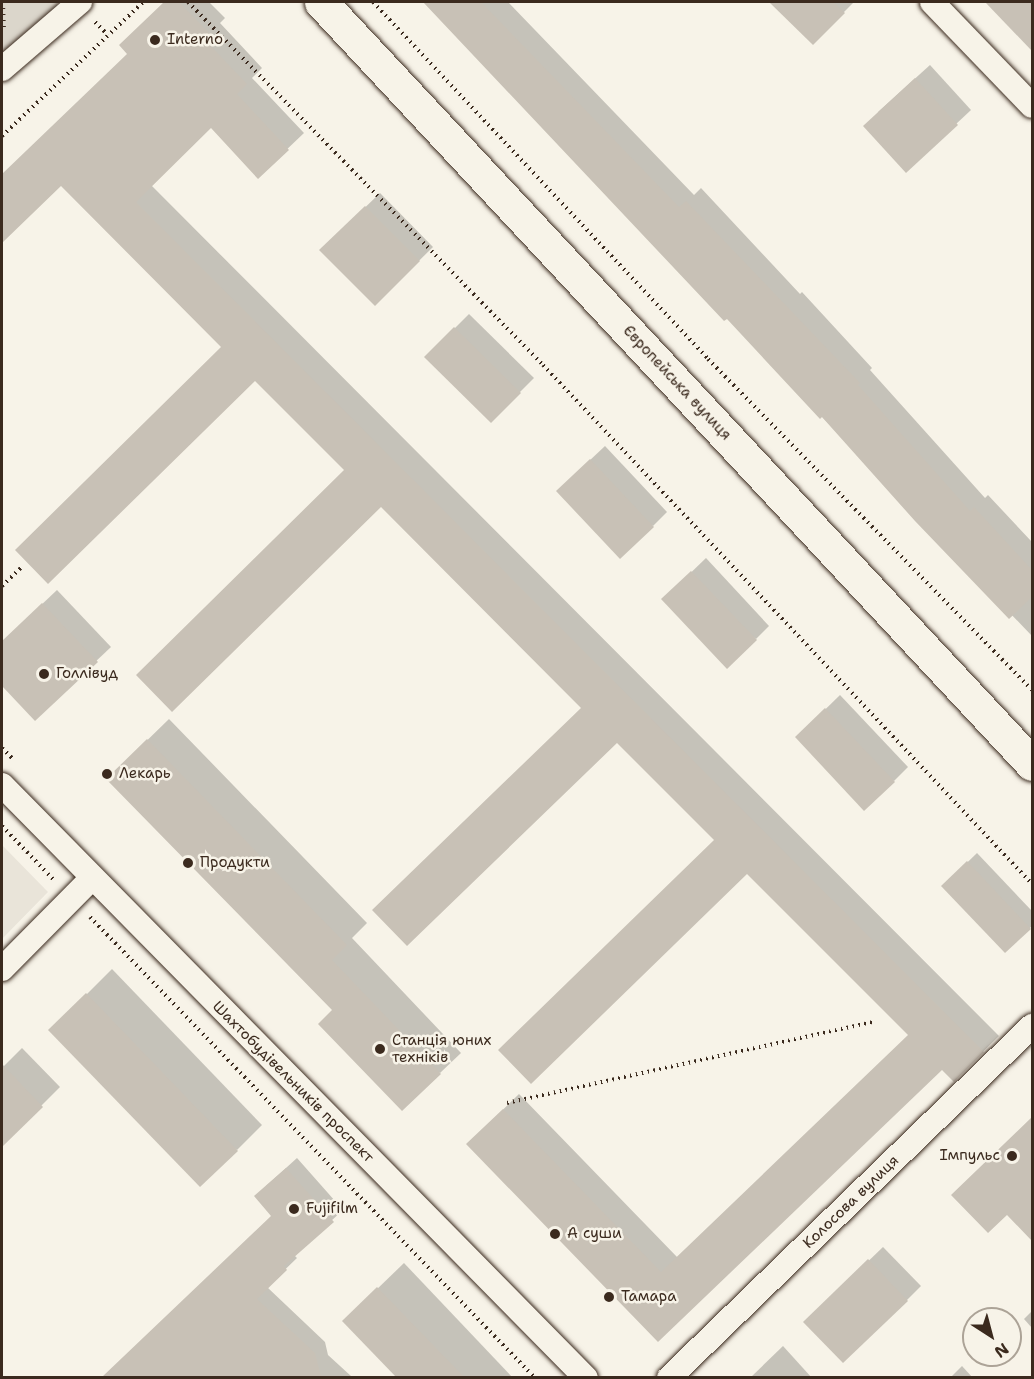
<!DOCTYPE html>
<meta charset="utf-8">
<style>
body{margin:0}
#map{position:relative;width:1034px;height:1379px;overflow:hidden;background:#f7f3e8;font-family:"Shantell Sans",sans-serif}
div>[style]{position:absolute}
[style*='--x']{left:calc(var(--x)*1px);top:calc(var(--y)*1px);width:calc(var(--w)*1px);rotate:calc(var(--a)*1deg)}
.built>*{inset:0;background:#e9e4d9}
.green>*{inset:0;background:#dbd6cb}
.shadow>*{inset:0;background:#0003}
.building>*{inset:0;background:#c8c1b6}
.path>*{height:4px;margin-top:-2px;transform-origin:0;background:repeating-linear-gradient(90deg,#3b2a1e 0 1.5px,transparent 0 6px)}
.roads{filter:drop-shadow(0 0 2px #3b2a1e) drop-shadow(0 0 2px #3b2a1e)}
.street>*{height:24px;margin:-12px;padding:0 12px;transform-origin:12px;border-radius:12px;background:#f7f3e8}
.secondary>*{height:33px;margin:-16.5px;padding:0 16.5px;transform-origin:16.5px;border-radius:16.5px;background:#f7f3e8}
.dots>*{width:16px;height:16px;translate:-50% -50%;box-sizing:border-box;border:3px solid #f7f3e8;border-radius:50%}
span{translate:-50% -50%;white-space:nowrap;text-align:center;line-height:1.15;-webkit-text-stroke:5px #f7f3e8;paint-order:stroke}
.poi-label{font-size:15px;color:#3b2a1e}
.left{translate:0 -50%;text-align:left}
.right{translate:-100% -50%;text-align:right}
.street-label{font-size:15px;color:#3b2a1e}
.frame{position:absolute;inset:0;border:3px solid #3b2a1e;pointer-events:none}
.north{position:absolute;left:962px;top:1307px;width:60px;height:60px;box-sizing:border-box;background:#f7f3e8;border:2px solid #aca397;border-radius:50%;rotate:144deg;font-size:16px;font-weight:700;line-height:24px;text-align:center;color:#3b2a1e}
.north::after{content:'';display:block;margin:auto;width:21px;height:27px;background:#3b2a1e;clip-path:polygon(50% 0,100% 100%,50% 72%,0 100%)}
</style>
<div id="map">
<div class="built">
<i style="clip-path:polygon(2px 845px,48px 892px,2px 939px)"></i>
</div>
<div class="green">
<i style="clip-path:polygon(2px 2px,58px 2px,50px 23px,2px 65px)"></i>
</div>
<div class="shadow">
<i style="clip-path:polygon(166px 2px,209px 2px,225px 18px,220px 23px,262px 68px,252px 78px,304px 133px,258px 177px,211px 126px,151px 185px,999px 1036px,954px 1080px,942px 1068px,658px 1340px,468px 1144px,519px 1094px,678px 1258px,910px 1035px,61px 184px,2px 241px,2px 177px,129px 54px,121px 45px)"></i>
<i style="clip-path:polygon(425px 2px,508px 2px,694px 195px,701px 188px,800px 294px,802px 292px,872px 368px,870px 370px,985px 498px,988px 495px,1032px 542px,1032px 636px)"></i>
<i style="clip-path:polygon(771px 2px,854px 2px,813px 43px)"></i>
<i style="clip-path:polygon(987px 2px,1032px 2px,1032px 49px)"></i>
<i style="clip-path:polygon(930px 65px,971px 110px,906px 171px,878px 112px)"></i>
<i style="clip-path:polygon(380px 193px,433px 247px,375px 304px,321px 250px)"></i>
<i style="clip-path:polygon(469px 314px,534px 378px,491px 421px,426px 357px)"></i>
<i style="clip-path:polygon(605px 446px,667px 512px,653px 526px,572px 477px)"></i>
<i style="clip-path:polygon(706px 558px,769px 626px,756px 639px,677px 586px)"></i>
<i style="clip-path:polygon(57px 590px,111px 647px,35px 719px,2px 683px,2px 642px)"></i>
<i style="clip-path:polygon(840px 695px,908px 767px,894px 781px,797px 737px)"></i>
<i style="clip-path:polygon(169px 719px,367px 923px,352px 938px,461px 1053px,440px 1073px,334px 1010px,129px 758px)"></i>
<i style="clip-path:polygon(977px 853px,1032px 911px,1032px 926px,1005px 951px,943px 886px)"></i>
<i style="clip-path:polygon(112px 969px,262px 1125px,237px 1150px,51px 1030px)"></i>
<i style="clip-path:polygon(22px 1048px,60px 1087px,2px 1145px,2px 1068px)"></i>
<i style="clip-path:polygon(1032px 1118px,1032px 1236px,1031px 1237px,1007px 1213px,953px 1195px)"></i>
<i style="clip-path:polygon(297px 1158px,343px 1210px,294px 1255px,297px 1258px,267px 1287px,325px 1342px,328px 1355px,351px 1376px,103px 1378px,273px 1215px,266px 1186px)"></i>
<i style="clip-path:polygon(883px 1247px,921px 1286px,907px 1300px,805px 1322px)"></i>
<i style="clip-path:polygon(404px 1263px,513px 1378px,398px 1378px,344px 1321px)"></i>
<i style="clip-path:polygon(1032px 1311px,1032px 1328px,1024px 1319px)"></i>
<i style="clip-path:polygon(783px 1346px,812px 1378px,750px 1378px)"></i>
<i style="clip-path:polygon(962px 1366px,973px 1378px,950px 1378px)"></i>
</div>
<div class="building">
<i style="clip-path:polygon(164px 2px,179px 2px,211px 35px,205px 40px,247px 84px,237px 94px,289px 150px,258px 179px,211px 128px,136px 202px,984px 1052px,954px 1082px,942px 1070px,658px 1342px,466px 1144px,503px 1109px,661px 1272px,908px 1035px,747px 874px,531px 1084px,498px 1050px,714px 840px,617px 743px,407px 946px,372px 910px,581px 708px,381px 507px,172px 712px,136px 675px,344px 470px,255px 381px,48px 584px,15px 550px,221px 347px,61px 186px,2px 243px,2px 174px,127px 54px,119px 45px)"></i>
<i style="clip-path:polygon(423px 2px,481px 2px,679px 207px,686px 201px,860px 383px,858px 385px,970px 511px,974px 507px,1032px 570px,1032px 597px,1009px 619px,915px 521px,822px 417px,820px 419px,727px 319px,724px 321px)"></i>
<i style="clip-path:polygon(769px 2px,833px 2px,845px 13px,813px 45px)"></i>
<i style="clip-path:polygon(985px 2px,1032px 2px,1032px 51px)"></i>
<i style="clip-path:polygon(915px 78px,958px 125px,906px 173px,863px 126px)"></i>
<i style="clip-path:polygon(365px 206px,420px 261px,375px 306px,319px 250px)"></i>
<i style="clip-path:polygon(454px 327px,521px 393px,491px 423px,424px 357px)"></i>
<i style="clip-path:polygon(590px 459px,654px 527px,620px 559px,556px 491px)"></i>
<i style="clip-path:polygon(691px 571px,757px 640px,727px 669px,661px 599px)"></i>
<i style="clip-path:polygon(42px 603px,98px 662px,35px 721px,2px 686px,2px 641px)"></i>
<i style="clip-path:polygon(825px 708px,895px 782px,864px 811px,795px 737px)"></i>
<i style="clip-path:polygon(147px 739px,347px 945px,332px 960px,441px 1074px,402px 1111px,318px 1024px,332px 1010px,106px 779px)"></i>
<i style="clip-path:polygon(967px 861px,1031px 929px,1005px 953px,941px 886px)"></i>
<i style="clip-path:polygon(86px 993px,238px 1151px,200px 1187px,48px 1030px)"></i>
<i style="clip-path:polygon(2px 1064px,43px 1107px,2px 1147px)"></i>
<i style="clip-path:polygon(1032px 1117px,1032px 1241px,1007px 1215px,988px 1233px,951px 1195px)"></i>
<i style="clip-path:polygon(286px 1168px,334px 1222px,284px 1266px,287px 1270px,257px 1299px,315px 1353px,321px 1377px,102px 1377px,271px 1216px,254px 1196px)"></i>
<i style="clip-path:polygon(868px 1259px,908px 1301px,843px 1363px,803px 1322px)"></i>
<i style="clip-path:polygon(377px 1287px,464px 1377px,396px 1377px,342px 1321px)"></i>
</div>
<div class="path">
<i style="--x:3;--y:2;--w:27;--a:88"></i>
<i style="--x:188;--y:2;--w:508;--a:45.64"></i>
<i style="--x:543;--y:365;--w:713;--a:46.7"></i>
<i style="--x:373;--y:2;--w:490;--a:46.8"></i>
<i style="--x:708;--y:359;--w:463;--a:45.6"></i>
<i style="--x:95;--y:22;--w:18;--a:45"></i>
<i style="--x:2;--y:136;--w:195;--a:-43.5"></i>
<i style="--x:2;--y:586;--w:29;--a:-44"></i>
<i style="--x:2;--y:748;--w:17;--a:45"></i>
<i style="--x:2;--y:826;--w:76;--a:46.1"></i>
<i style="--x:90;--y:917;--w:641;--a:46.01"></i>
<i style="--x:507;--y:1103;--w:375;--a:-12.5"></i>
</div>
<div class="roads">
<div class="street">
<i style="--x:932;--y:2;--w:144;--a:46.1"></i>
<i style="--x:2;--y:69;--w:103;--a:-40.7"></i>
<i style="--x:2;--y:785;--w:832;--a:45.44"></i>
<i style="--x:2;--y:969;--w:128;--a:-45.3"></i>
<i style="--x:669;--y:1378;--w:506;--a:-44.12"></i>
</div>
<div class="secondary">
<i style="--x:321;--y:2;--w:1042;--a:46.98"></i>
</div>
</div>
<div class="dots">
<i style="left:155px;top:40px;background:#3b2a1e"></i>
<i style="left:44px;top:674px;background:#3b2a1e"></i>
<i style="left:107px;top:774px;background:#3b2a1e"></i>
<i style="left:188px;top:863px;background:#3b2a1e"></i>
<i style="left:380px;top:1049px;background:#3b2a1e"></i>
<i style="left:1012px;top:1156px;background:#3b2a1e"></i>
<i style="left:294px;top:1209px;background:#3b2a1e"></i>
<i style="left:555px;top:1234px;background:#3b2a1e"></i>
<i style="left:609px;top:1297px;background:#3b2a1e"></i>
</div>
<div class="poi-label">
<span class="left" style="left:167px;top:40px">Interno</span>
<span class="left" style="left:56px;top:674px">Голлівуд</span>
<span class="left" style="left:119px;top:774px">Лекарь</span>
<span class="left" style="left:200px;top:863px">Продукти</span>
<span class="left" style="left:392px;top:1049px">Станція юних<br>техніків</span>
<span class="right" style="left:1000px;top:1156px">Імпульс</span>
<span class="left" style="left:306px;top:1209px">Fujifilm</span>
<span class="left" style="left:567px;top:1234px">А суши</span>
<span class="left" style="left:621px;top:1297px">Тамара</span>
</div>
<div class="street-label">
<span style="left:677px;top:383px;rotate:47deg">Європейська вулиця</span>
<span style="left:293px;top:1082px;rotate:45deg">Шахтобудівельників проспект</span>
<span style="left:851px;top:1202px;rotate:-44deg">Колосова вулиця</span>
</div>
<div class="frame"></div>
<div class="north">N</div>
</div>
